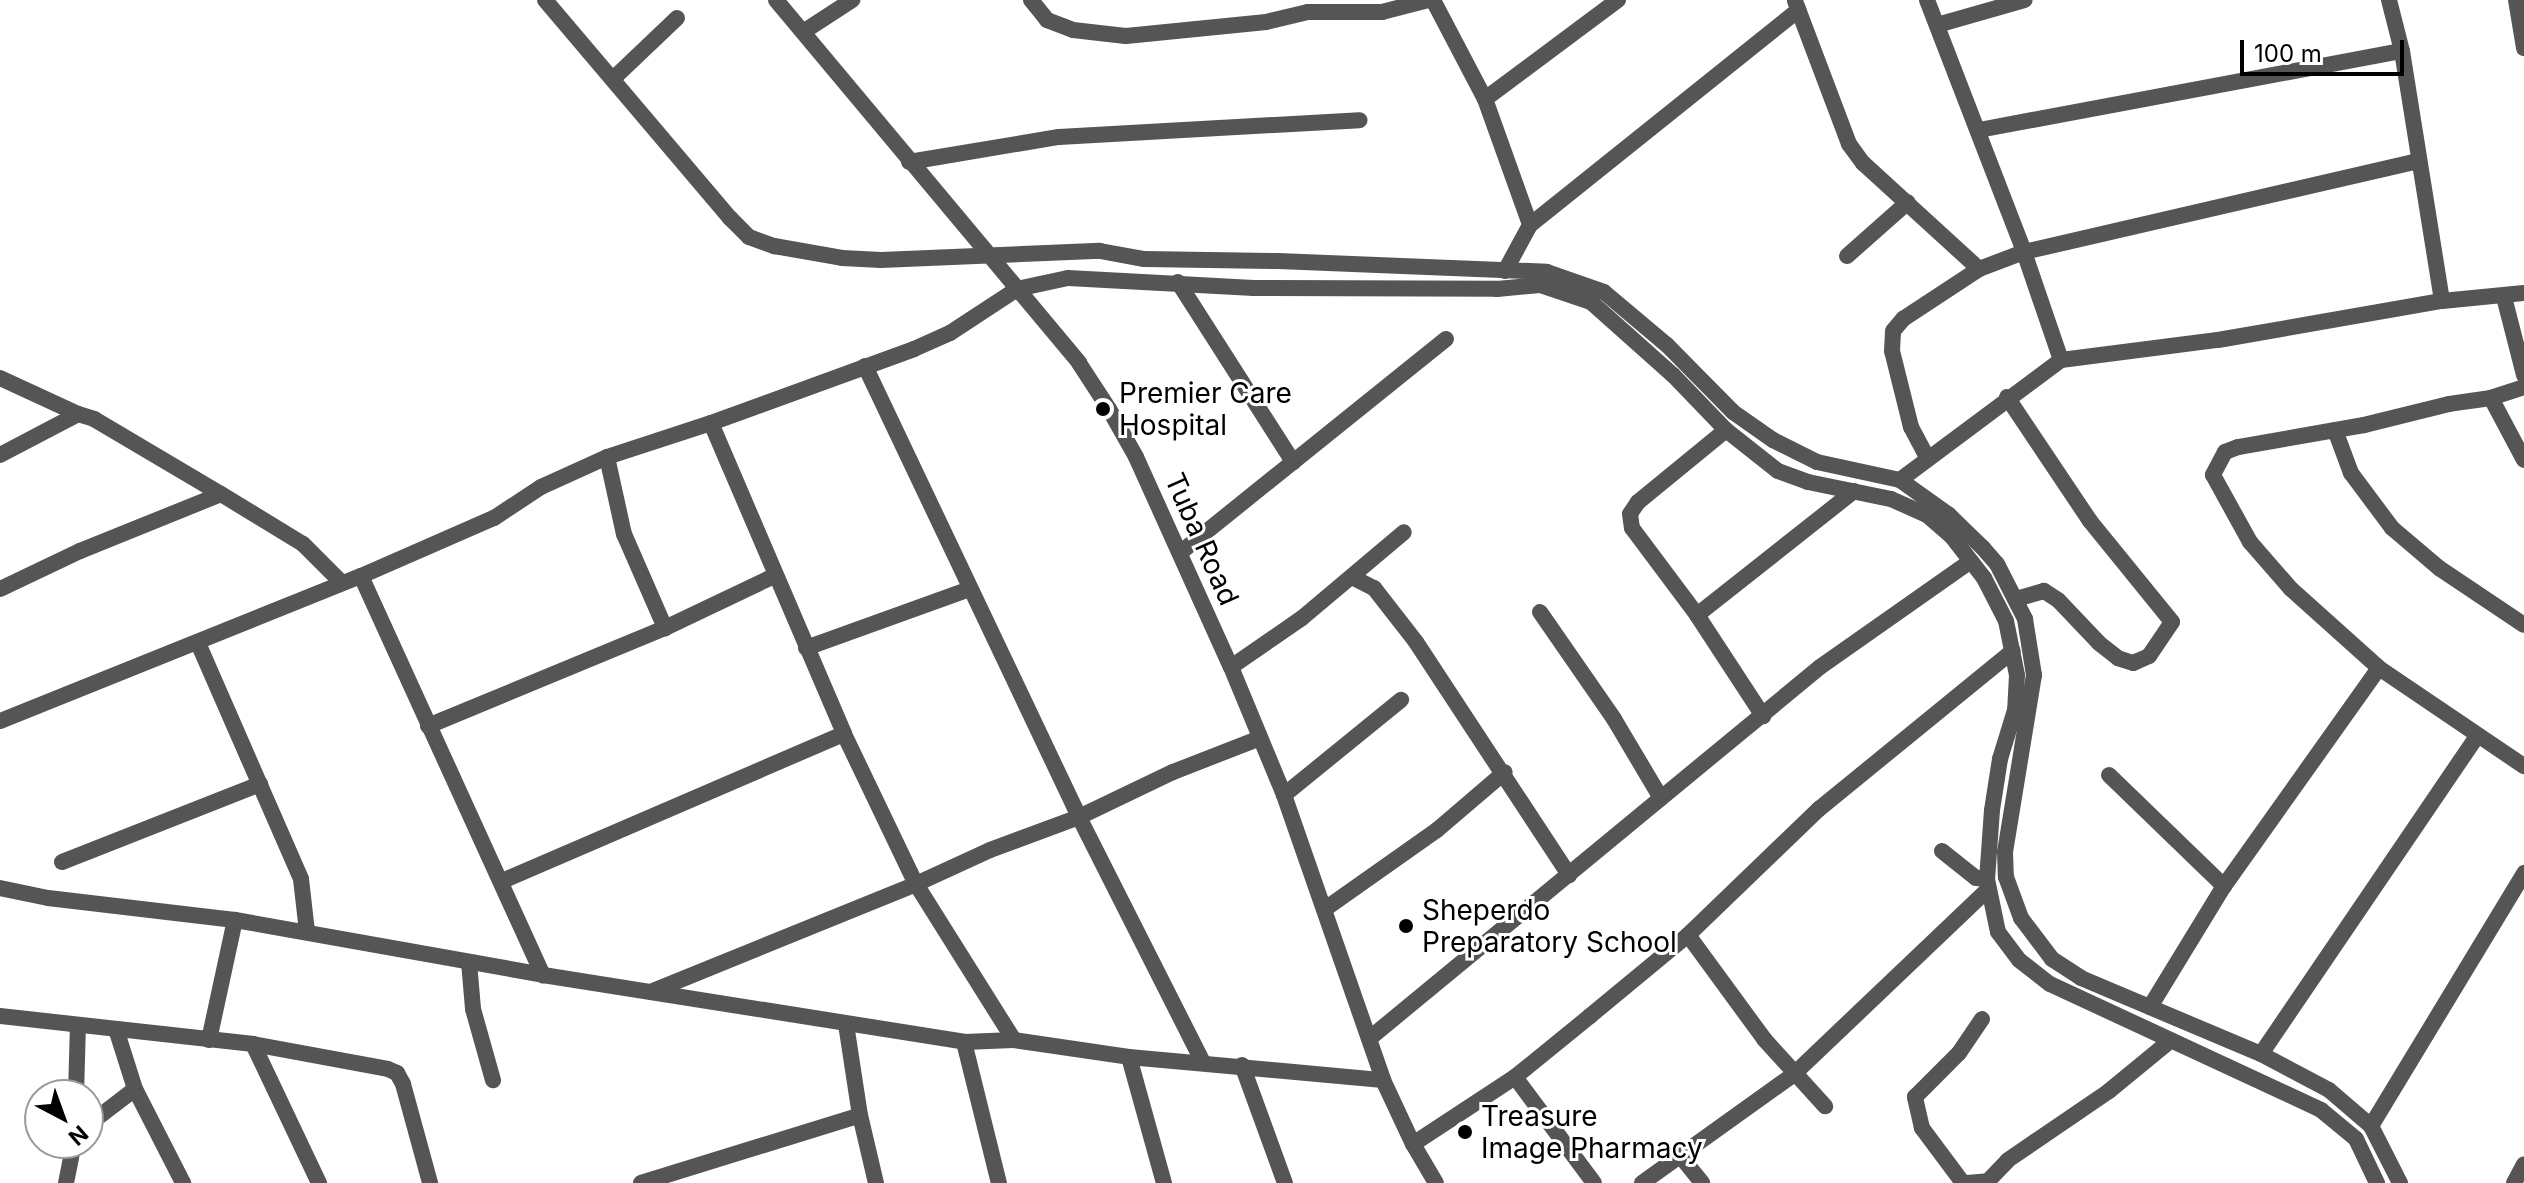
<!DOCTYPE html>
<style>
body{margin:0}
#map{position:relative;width:2524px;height:1183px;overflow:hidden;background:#fff;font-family:Inter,sans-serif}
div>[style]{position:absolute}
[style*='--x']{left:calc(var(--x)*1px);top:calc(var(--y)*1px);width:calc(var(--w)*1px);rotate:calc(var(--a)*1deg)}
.minor>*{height:16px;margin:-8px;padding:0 8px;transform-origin:8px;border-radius:8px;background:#555}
.dots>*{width:22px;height:22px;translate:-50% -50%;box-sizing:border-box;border:4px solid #fff;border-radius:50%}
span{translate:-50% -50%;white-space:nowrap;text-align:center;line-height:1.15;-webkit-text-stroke:6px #fff;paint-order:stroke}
.poi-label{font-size:28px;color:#000}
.left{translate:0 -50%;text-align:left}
.street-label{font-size:28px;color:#000}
.north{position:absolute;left:24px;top:1079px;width:80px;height:80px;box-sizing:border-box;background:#fff;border:2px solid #999;border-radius:50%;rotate:139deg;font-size:22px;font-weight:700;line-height:32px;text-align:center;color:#000}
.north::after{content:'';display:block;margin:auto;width:28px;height:36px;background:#000;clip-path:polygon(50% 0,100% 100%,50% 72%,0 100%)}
.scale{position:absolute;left:2240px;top:40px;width:164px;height:36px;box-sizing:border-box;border:4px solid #000;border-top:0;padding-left:10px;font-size:24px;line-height:28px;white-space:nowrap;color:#000;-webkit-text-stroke:6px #fff;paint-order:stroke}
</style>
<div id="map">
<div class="minor">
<i style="--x:545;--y:0;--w:286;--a:49.7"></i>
<i style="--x:730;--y:218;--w:27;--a:45"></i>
<i style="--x:749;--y:237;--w:27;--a:20"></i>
<i style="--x:774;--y:246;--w:69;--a:10"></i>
<i style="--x:842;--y:258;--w:39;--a:3"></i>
<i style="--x:881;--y:260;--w:219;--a:-2.4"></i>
<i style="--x:1100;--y:251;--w:45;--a:10.3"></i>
<i style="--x:1144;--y:259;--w:134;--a:0.9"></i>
<i style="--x:1278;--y:261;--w:269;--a:2.3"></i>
<i style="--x:1547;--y:272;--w:60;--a:19.3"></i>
<i style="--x:1604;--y:292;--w:82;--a:40.1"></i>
<i style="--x:1667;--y:345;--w:94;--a:45.4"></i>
<i style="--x:1733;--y:412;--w:49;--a:35"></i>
<i style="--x:1773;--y:440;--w:49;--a:26.6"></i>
<i style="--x:1817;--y:462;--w:85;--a:12.2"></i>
<i style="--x:1900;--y:480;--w:60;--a:35.5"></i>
<i style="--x:1949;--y:515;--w:47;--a:44.1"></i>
<i style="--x:1983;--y:548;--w:21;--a:49"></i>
<i style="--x:1997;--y:564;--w:62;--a:63"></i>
<i style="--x:2025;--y:619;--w:57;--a:80.9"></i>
<i style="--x:2034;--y:675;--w:179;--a:99.3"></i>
<i style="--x:2005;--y:852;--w:25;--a:88"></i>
<i style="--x:2006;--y:877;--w:44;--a:69.9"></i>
<i style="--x:2021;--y:918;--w:51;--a:52.9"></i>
<i style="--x:2052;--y:959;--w:35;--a:33"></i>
<i style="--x:2081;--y:978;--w:195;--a:22.9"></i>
<i style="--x:2261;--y:1054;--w:77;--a:27.9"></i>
<i style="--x:2329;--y:1090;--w:55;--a:40.6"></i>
<i style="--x:2371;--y:1126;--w:64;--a:63"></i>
<i style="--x:776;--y:0;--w:473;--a:50.1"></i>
<i style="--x:1079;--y:363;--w:55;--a:56.9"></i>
<i style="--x:1109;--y:409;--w:55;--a:60.6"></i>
<i style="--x:1136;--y:457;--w:230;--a:65.7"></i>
<i style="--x:1231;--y:667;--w:139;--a:67.5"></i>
<i style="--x:1284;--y:795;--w:302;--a:70.8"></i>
<i style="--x:1383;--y:1080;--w:71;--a:64.9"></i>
<i style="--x:1413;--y:1144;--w:45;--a:59.5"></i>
<i style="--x:1031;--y:0;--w:26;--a:51"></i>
<i style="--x:1047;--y:20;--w:28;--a:21"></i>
<i style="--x:1073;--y:30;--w:53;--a:6.5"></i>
<i style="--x:1126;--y:36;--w:141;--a:-5.7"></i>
<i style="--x:1266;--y:22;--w:43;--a:-13.4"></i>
<i style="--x:1308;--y:12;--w:74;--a:0"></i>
<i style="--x:1382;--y:12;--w:48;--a:-14.6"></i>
<i style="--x:1433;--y:0;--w:112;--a:62.3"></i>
<i style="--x:1485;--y:99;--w:134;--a:70.3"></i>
<i style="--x:1927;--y:0;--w:270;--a:68.9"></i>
<i style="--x:2024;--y:252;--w:114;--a:71.1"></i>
<i style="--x:2389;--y:0;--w:53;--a:75.7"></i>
<i style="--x:2402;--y:51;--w:253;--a:80.9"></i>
<i style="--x:2516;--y:0;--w:49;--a:80.5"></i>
<i style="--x:1795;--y:1;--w:153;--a:69.3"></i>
<i style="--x:1849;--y:144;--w:24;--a:54"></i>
<i style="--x:1863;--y:163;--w:157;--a:42.4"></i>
<i style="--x:1937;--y:25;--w:91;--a:-15.9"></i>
<i style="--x:803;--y:32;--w:59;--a:-33.1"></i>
<i style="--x:614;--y:78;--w:87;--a:-43.6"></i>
<i style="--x:1485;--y:99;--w:166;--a:-36.7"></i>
<i style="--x:1979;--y:130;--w:430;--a:-10.6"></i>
<i style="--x:909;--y:162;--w:152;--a:-9.5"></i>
<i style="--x:1059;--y:137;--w:301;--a:-3.2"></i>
<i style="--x:1847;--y:256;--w:81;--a:-41.5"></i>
<i style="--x:1505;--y:271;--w:52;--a:-61.5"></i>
<i style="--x:1530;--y:225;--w:344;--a:-38.7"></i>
<i style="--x:1178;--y:282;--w:214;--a:57.4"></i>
<i style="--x:2504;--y:297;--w:81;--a:75.6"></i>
<i style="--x:865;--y:366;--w:499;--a:64.6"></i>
<i style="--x:1079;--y:817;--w:273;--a:63.2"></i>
<i style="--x:0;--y:378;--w:86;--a:24.8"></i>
<i style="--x:2524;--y:387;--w:35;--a:162"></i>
<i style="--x:2491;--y:398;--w:42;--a:171.9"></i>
<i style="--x:2449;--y:404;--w:88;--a:166.1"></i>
<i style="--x:2364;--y:425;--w:128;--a:170.1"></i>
<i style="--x:2238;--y:447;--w:14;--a:159"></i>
<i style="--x:2225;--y:452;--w:26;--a:118"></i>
<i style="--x:2213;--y:475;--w:77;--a:61.1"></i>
<i style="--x:2250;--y:542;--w:62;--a:48.9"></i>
<i style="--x:2291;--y:589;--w:118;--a:41.9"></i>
<i style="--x:2379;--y:668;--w:175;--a:34.1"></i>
<i style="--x:2007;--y:397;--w:149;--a:56.2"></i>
<i style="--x:2090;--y:521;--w:130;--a:50.9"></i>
<i style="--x:2172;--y:622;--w:41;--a:124.1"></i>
<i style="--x:2149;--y:656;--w:17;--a:156"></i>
<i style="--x:2133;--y:663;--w:16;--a:-162"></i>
<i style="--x:2118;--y:658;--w:24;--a:-142"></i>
<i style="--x:2099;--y:643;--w:59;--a:-133.6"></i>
<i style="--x:2058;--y:600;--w:17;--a:-147"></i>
<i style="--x:2044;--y:591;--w:29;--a:164"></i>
<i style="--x:2491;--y:398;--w:70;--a:62"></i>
<i style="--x:711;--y:423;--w:338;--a:66.8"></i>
<i style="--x:844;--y:734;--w:166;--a:64.4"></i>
<i style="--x:916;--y:884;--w:184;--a:57.9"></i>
<i style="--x:1726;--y:430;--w:114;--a:140.7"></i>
<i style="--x:1638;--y:502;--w:14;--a:124"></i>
<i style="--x:1630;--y:514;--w:14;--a:82"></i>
<i style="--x:1632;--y:528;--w:109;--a:53.2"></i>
<i style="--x:1697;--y:615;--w:121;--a:56.8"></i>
<i style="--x:2335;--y:430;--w:46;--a:69.6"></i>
<i style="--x:2351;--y:473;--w:69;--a:53.3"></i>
<i style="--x:2392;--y:528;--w:62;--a:40.4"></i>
<i style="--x:2439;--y:568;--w:102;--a:33.8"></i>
<i style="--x:0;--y:455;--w:88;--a:-27.7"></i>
<i style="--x:78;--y:414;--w:17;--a:17"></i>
<i style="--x:94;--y:419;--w:147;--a:30.6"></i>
<i style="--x:607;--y:457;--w:79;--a:77.6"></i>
<i style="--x:624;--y:534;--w:103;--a:66.4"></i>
<i style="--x:1928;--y:459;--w:36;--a:-118"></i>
<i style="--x:1911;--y:427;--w:78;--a:-104"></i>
<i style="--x:1892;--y:351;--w:20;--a:-87"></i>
<i style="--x:1893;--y:331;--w:16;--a:-50"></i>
<i style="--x:1903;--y:319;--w:91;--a:-33.3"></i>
<i style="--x:1979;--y:269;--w:48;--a:-20.7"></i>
<i style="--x:2024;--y:252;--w:403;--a:-13"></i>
<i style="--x:1900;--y:480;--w:201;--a:-36.7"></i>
<i style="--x:2061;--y:360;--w:158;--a:-7.3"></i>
<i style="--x:2218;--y:340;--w:227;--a:-9.9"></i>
<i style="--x:2442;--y:301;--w:82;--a:-5.6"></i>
<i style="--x:1181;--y:552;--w:340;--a:-38.8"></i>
<i style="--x:361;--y:576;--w:439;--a:65.5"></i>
<i style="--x:1352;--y:577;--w:25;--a:27"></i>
<i style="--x:1374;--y:588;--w:68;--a:52.1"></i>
<i style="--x:1416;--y:642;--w:279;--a:56.7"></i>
<i style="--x:0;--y:589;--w:89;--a:-25.4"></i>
<i style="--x:80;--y:551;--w:152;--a:-22"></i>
<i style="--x:221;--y:494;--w:96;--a:31.4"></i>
<i style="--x:303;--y:544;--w:55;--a:45"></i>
<i style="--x:1540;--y:612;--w:130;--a:55.3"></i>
<i style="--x:1614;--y:719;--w:92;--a:59.3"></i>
<i style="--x:1697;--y:615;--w:200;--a:-38.3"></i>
<i style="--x:198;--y:643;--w:257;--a:66.4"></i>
<i style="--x:301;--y:879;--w:53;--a:83.5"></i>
<i style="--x:806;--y:648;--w:174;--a:-19.8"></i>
<i style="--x:1231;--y:667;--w:86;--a:-34.6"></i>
<i style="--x:1302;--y:618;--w:133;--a:-40.1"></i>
<i style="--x:0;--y:721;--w:389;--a:-21.9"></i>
<i style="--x:361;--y:576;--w:145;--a:-23.6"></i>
<i style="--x:494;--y:518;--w:56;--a:-33.4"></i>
<i style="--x:541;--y:487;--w:72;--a:-24.4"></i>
<i style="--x:607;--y:457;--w:109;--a:-18.1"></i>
<i style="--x:711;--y:423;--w:216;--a:-20"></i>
<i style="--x:914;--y:349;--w:39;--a:-24"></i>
<i style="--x:950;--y:333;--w:80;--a:-33.3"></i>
<i style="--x:1017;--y:289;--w:52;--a:-12.2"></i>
<i style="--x:1068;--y:278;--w:186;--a:3.1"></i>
<i style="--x:1254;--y:288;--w:243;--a:0.2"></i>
<i style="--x:1497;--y:289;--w:43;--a:-5.3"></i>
<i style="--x:1540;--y:285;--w:54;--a:18.4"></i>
<i style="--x:1591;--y:302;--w:110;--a:41.7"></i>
<i style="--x:1673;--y:375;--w:76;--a:46.1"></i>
<i style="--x:1726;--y:430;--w:66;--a:38.3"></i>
<i style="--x:1778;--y:471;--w:32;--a:20"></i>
<i style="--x:1808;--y:482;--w:85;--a:11.6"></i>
<i style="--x:1891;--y:499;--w:39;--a:24"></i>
<i style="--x:1927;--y:515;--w:35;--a:41"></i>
<i style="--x:1953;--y:538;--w:51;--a:52.2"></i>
<i style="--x:1984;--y:578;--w:48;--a:62.9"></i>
<i style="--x:2006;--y:621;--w:55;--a:78.5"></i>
<i style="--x:2017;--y:675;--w:35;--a:93"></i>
<i style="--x:2015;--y:710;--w:51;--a:107"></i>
<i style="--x:2000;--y:759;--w:52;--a:98.9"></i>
<i style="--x:1992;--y:810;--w:69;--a:94.1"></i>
<i style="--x:1987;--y:879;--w:54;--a:78.3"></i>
<i style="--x:1998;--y:932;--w:35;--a:53"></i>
<i style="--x:2019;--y:960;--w:39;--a:38"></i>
<i style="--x:2050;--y:984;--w:299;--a:24.9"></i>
<i style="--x:2321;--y:1110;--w:45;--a:39.6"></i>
<i style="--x:2356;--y:1139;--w:49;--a:64.5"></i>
<i style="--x:428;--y:726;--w:256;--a:-22.5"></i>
<i style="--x:665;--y:628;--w:121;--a:-25.5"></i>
<i style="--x:2109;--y:775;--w:160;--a:44"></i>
<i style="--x:1284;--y:795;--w:151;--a:-39.1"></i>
<i style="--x:1942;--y:851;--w:43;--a:38.5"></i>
<i style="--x:1976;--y:878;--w:11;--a:5"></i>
<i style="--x:62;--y:862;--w:213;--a:-21.5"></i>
<i style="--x:502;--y:881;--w:372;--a:-23.3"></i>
<i style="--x:0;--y:888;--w:49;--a:11.8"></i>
<i style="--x:48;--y:898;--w:188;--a:6.7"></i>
<i style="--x:235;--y:920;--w:313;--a:10.1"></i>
<i style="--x:543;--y:975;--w:426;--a:9"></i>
<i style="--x:964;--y:1042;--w:50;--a:-2.3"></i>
<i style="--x:1014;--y:1040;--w:116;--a:8.4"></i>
<i style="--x:1129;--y:1057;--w:255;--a:5.2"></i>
<i style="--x:1325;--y:909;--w:137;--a:-35.2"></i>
<i style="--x:1437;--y:830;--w:89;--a:-40.5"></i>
<i style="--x:1688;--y:935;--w:129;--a:53.8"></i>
<i style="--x:1764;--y:1039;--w:91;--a:47.7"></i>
<i style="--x:469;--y:962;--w:47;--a:85.1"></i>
<i style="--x:473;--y:1009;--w:74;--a:74.3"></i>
<i style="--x:653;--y:991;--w:284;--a:-22.1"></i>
<i style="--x:916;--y:884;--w:81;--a:-24.7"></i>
<i style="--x:990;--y:850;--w:95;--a:-20.3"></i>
<i style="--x:1079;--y:817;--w:104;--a:-25.6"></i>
<i style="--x:1173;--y:772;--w:93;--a:-21.3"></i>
<i style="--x:2150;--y:1007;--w:142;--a:-58.6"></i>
<i style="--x:2224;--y:886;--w:267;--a:-54.6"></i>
<i style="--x:0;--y:1016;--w:255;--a:6.3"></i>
<i style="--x:253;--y:1044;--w:137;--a:10.5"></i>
<i style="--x:388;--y:1069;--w:10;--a:24"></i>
<i style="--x:397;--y:1073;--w:13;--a:61"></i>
<i style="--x:403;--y:1084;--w:103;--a:74.7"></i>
<i style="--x:846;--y:1024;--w:92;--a:81.3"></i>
<i style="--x:860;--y:1115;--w:70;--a:76.8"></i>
<i style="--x:116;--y:1029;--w:63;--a:72.4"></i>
<i style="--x:135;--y:1089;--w:106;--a:62.9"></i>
<i style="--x:1370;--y:1038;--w:583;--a:-39.5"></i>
<i style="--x:1820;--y:667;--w:184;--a:-35.1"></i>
<i style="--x:209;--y:1040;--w:123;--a:-77.8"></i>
<i style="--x:964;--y:1042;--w:145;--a:76.1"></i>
<i style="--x:253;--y:1044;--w:154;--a:64.6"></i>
<i style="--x:2261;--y:1054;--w:384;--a:-55.8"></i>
<i style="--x:1129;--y:1057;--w:131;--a:74.5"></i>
<i style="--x:1242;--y:1065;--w:126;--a:70"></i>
<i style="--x:1515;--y:1077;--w:132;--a:53.3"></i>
<i style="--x:76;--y:1095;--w:70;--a:-88.4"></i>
<i style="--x:88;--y:1125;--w:59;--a:-37.5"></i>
<i style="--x:2371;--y:1126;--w:296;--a:-58.8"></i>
<i style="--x:1413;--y:1144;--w:122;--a:-33.3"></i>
<i style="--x:1515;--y:1077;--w:97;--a:-39.1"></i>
<i style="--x:1590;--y:1016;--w:127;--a:-39.6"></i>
<i style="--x:1688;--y:935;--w:182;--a:-43.9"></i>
<i style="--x:1819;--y:809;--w:250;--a:-39.2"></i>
<i style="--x:1682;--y:1158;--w:32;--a:51"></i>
<i style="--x:66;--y:1183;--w:41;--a:-78.7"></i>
<i style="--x:641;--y:1183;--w:229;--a:-17.2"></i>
<i style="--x:1642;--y:1183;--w:187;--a:-35.6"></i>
<i style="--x:1794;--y:1074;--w:268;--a:-43.6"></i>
<i style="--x:1963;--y:1183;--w:69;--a:-126.7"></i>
<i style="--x:1922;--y:1128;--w:32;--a:-103"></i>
<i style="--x:1915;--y:1097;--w:62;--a:-45"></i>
<i style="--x:1959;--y:1053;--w:41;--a:-55.9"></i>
<i style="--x:1967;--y:1183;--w:21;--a:-5"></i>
<i style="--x:1988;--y:1181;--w:29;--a:-46"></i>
<i style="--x:2008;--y:1160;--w:122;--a:-34.3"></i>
<i style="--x:2109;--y:1091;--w:80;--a:-39.4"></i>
<i style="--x:2514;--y:1183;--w:21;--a:-62"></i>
</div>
<div class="dots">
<i style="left:1103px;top:409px;background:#000"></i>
<i style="left:1406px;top:926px;background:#000"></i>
<i style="left:1465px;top:1132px;background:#000"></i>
</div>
<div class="poi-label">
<span class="left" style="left:1119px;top:409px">Premier Care<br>Hospital</span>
<span class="left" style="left:1422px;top:926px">Sheperdo<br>Preparatory School</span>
<span class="left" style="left:1481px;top:1132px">Treasure<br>Image Pharmacy</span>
</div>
<div class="street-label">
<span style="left:1202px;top:539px;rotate:66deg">Tuba Road</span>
</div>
<div class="north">N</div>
<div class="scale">100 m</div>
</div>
